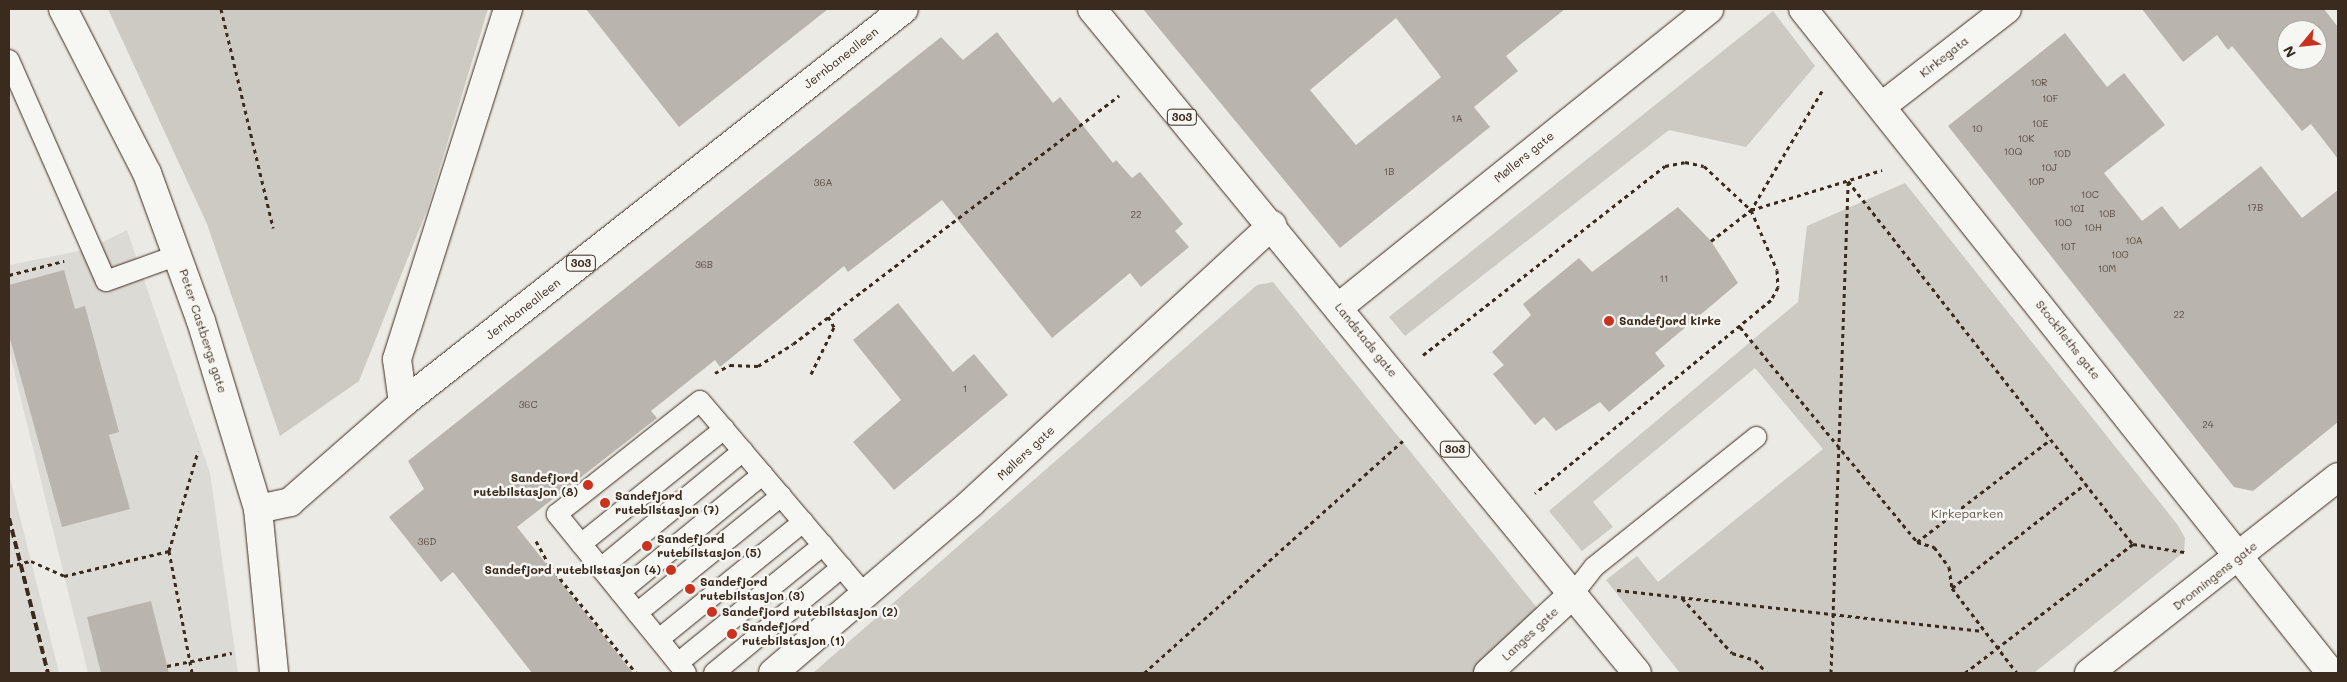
<!DOCTYPE html>
<meta charset="utf-8">
<style>
body{margin:0}
#map{position:relative;width:2347px;height:682px;overflow:hidden;background:#ebeae5;font-family:Mali,sans-serif}
div>[style]{position:absolute}
[style*='--x']{left:calc(var(--x)*1px);top:calc(var(--y)*1px);width:calc(var(--w)*1px);rotate:calc(var(--a)*1deg)}
.built>*{inset:0;background:#dcdad4}
.green>*{inset:0;background:#cdcac4}
.building>*{inset:0;background:#bab4ae}
.path>*{height:3px;margin-top:-1.5px;transform-origin:0;background:repeating-linear-gradient(90deg,#3b2a1e 0 4px,transparent 0 8px)}
.roads{filter:drop-shadow(0 0 1px #3b2a1e) drop-shadow(0 0 1px #3b2a1e)}
.service>*{height:20px;margin:-10px;padding:0 10px;transform-origin:10px;border-radius:10px;background:#f6f6f2}
.minor>*{height:28px;margin:-14px;padding:0 14px;transform-origin:14px;border-radius:14px;background:#f6f6f2}
.tertiary>*{height:28px;margin:-14px;padding:0 14px;transform-origin:14px;border-radius:14px;background:#f6f6f2}
.secondary>*{height:28px;margin:-14px;padding:0 14px;transform-origin:14px;border-radius:14px;background:#f6f6f2}
.primary>*{height:28px;margin:-14px;padding:0 14px;transform-origin:14px;border-radius:14px;background:#f6f6f2}
.rail>*{height:4px;margin-top:-2px;transform-origin:0;background:repeating-linear-gradient(90deg,#3b2a1e 0 8px,transparent 0 12px)}
.dots>*{width:14px;height:14px;translate:-50% -50%;box-sizing:border-box;border:2px solid #f6f6f2;border-radius:50%}
span{translate:-50% -50%;white-space:nowrap;text-align:center;line-height:1.15;-webkit-text-stroke:5px #f6f6f2;paint-order:stroke}
.number-label{font-size:10px;color:#5b4c42}
.number-label span{-webkit-text-stroke-width:0}
.shield-label span{padding:1px 4px;background:#f6f6f2;border:1px solid;border-radius:4px;-webkit-text-stroke-width:0}
.shield-label{font-size:11px;color:#3b2a1e;font-weight:700}
.street-label{font-size:12px;color:#3b2a1e}
.poi-label{font-size:12px;color:#3b2a1e;font-weight:700}
.left{translate:0 -50%;text-align:left}
.right{translate:-100% -50%;text-align:right}
.park-label{font-size:12px;color:#605248}
.frame{position:absolute;inset:0;border:10px solid #3b2a1e;pointer-events:none}
.north{position:absolute;left:2277px;top:20px;width:50px;height:50px;box-sizing:border-box;background:#f6f6f2;border:1px solid #aba49d;border-radius:50%;rotate:242deg;font-size:14px;font-weight:700;line-height:20px;text-align:center;color:#3b2a1e}
.north::after{content:'';display:block;margin:auto;width:18px;height:22px;background:#c8321e;clip-path:polygon(50% 0,100% 100%,50% 72%,0 100%)}
</style>
<div id="map">
<div class="built">
<i style="clip-path:polygon(127px 230px,210px 473px,238px 673px,88px 673px,9px 350px,9px 265px,89px 249px)"></i>
<i style="clip-path:polygon(9px 474px,31px 561px,59px 673px,9px 673px)"></i>
</div>
<div class="green">
<i style="clip-path:polygon(108px 9px,488px 9px,427px 210px,359px 381px,280px 436px,207px 224px)"></i>
<i style="clip-path:polygon(1773px 11px,1815px 66px,1746px 147px,1669px 130px,1405px 336px,1389px 317px)"></i>
<i style="clip-path:polygon(1905px 183px,2177px 524px,2185px 538px,2184px 552px,2034px 673px,1680px 673px,1606px 580px,1637px 556px,1658px 582px,1823px 449px,1755px 368px,1593px 502px,1613px 527px,1582px 551px,1549px 511px,1798px 302px,1807px 226px)"></i>
<i style="clip-path:polygon(1273px 282px,1546px 619px,1488px 673px,813px 673px,1257px 285px)"></i>
</div>
<div class="building">
<i style="clip-path:polygon(586px 9px,828px 9px,679px 127px)"></i>
<i style="clip-path:polygon(evenodd,1143px 9px,1565px 9px,1506px 56px,1518px 71px,1474px 107px,1490px 127px,1340px 248px,1143px 9px,1396px 18px,1441px 77px,1356px 145px,1310px 90px,1396px 18px)"></i>
<i style="clip-path:polygon(evenodd,2142px 9px,2324px 9px,2338px 27px,2338px 159px,2311px 124px,2302px 131px,2232px 46px,2228px 50px,2217px 35px,2183px 62px,2142px 9px,2287px 30px,2317px 30px,2317px 60px,2287px 60px,2287px 30px)"></i>
<i style="clip-path:polygon(997px 32px,1053px 103px,1060px 97px,1113px 163px,1116px 160px,1132px 178px,1140px 172px,1183px 224px,1175px 231px,1189px 247px,1141px 287px,1130px 273px,1052px 338px,942px 200px,848px 272px,844px 266px,720px 367px,715px 360px,651px 411px,657px 418px,517px 527px,633px 673px,532px 673px,453px 572px,441px 582px,389px 517px,424px 489px,408px 461px,941px 37px,963px 60px)"></i>
<i style="clip-path:polygon(2065px 33px,2107px 87px,2124px 73px,2165px 125px,2104px 173px,2142px 221px,2162px 206px,2180px 229px,2261px 166px,2302px 218px,2338px 190px,2338px 422px,2253px 491px,2234px 487px,1948px 126px)"></i>
<i style="clip-path:polygon(1678px 207px,1711px 241px,1738px 283px,1655px 353px,1665px 366px,1609px 412px,1600px 402px,1556px 431px,1544px 417px,1535px 425px,1493px 374px,1504px 365px,1492px 352px,1531px 315px,1523px 304px,1579px 258px,1592px 272px)"></i>
<i style="clip-path:polygon(64px 270px,75px 309px,85px 306px,119px 432px,109px 435px,130px 509px,62px 527px,9px 335px,9px 285px)"></i>
<i style="clip-path:polygon(898px 303px,953px 372px,974px 354px,1008px 395px,894px 490px,853px 442px,901px 400px,853px 340px)"></i>
<i style="clip-path:polygon(151px 601px,169px 673px,101px 673px,87px 617px)"></i>
</div>
<div class="path">
<i style="--x:221;--y:9;--w:225;--a:76.6"></i>
<i style="--x:1822;--y:91;--w:139;--a:120.8"></i>
<i style="--x:1751;--y:210;--w:137;--a:-17"></i>
<i style="--x:1848;--y:181;--w:462;--a:51.9"></i>
<i style="--x:2133;--y:544;--w:212;--a:142.5"></i>
<i style="--x:1711;--y:241;--w:51;--a:-37.8"></i>
<i style="--x:9;--y:275;--w:57;--a:-14.3"></i>
<i style="--x:1740;--y:327;--w:278;--a:50.5"></i>
<i style="--x:1917;--y:542;--w:18;--a:16"></i>
<i style="--x:1934;--y:547;--w:25;--a:53"></i>
<i style="--x:1949;--y:567;--w:21;--a:82"></i>
<i style="--x:1952;--y:588;--w:107;--a:52.6"></i>
<i style="--x:1423;--y:355;--w:307;--a:-38"></i>
<i style="--x:1665;--y:166;--w:20;--a:-11"></i>
<i style="--x:1685;--y:162;--w:19;--a:12"></i>
<i style="--x:1704;--y:166;--w:64;--a:43.1"></i>
<i style="--x:1751;--y:210;--w:65;--a:66.6"></i>
<i style="--x:1777;--y:270;--w:17;--a:87"></i>
<i style="--x:1778;--y:287;--w:15;--a:118"></i>
<i style="--x:1771;--y:300;--w:305;--a:140.7"></i>
<i style="--x:715;--y:373;--w:17;--a:-28"></i>
<i style="--x:730;--y:365;--w:28;--a:2"></i>
<i style="--x:758;--y:366;--w:41;--a:-32.2"></i>
<i style="--x:793;--y:344;--w:410;--a:-37.3"></i>
<i style="--x:811;--y:374;--w:52;--a:-63.9"></i>
<i style="--x:834;--y:327;--w:13;--a:-119"></i>
<i style="--x:536;--y:541;--w:29;--a:61"></i>
<i style="--x:550;--y:566;--w:137;--a:51.2"></i>
<i style="--x:1917;--y:542;--w:168;--a:-37.5"></i>
<i style="--x:2133;--y:544;--w:52;--a:8.9"></i>
<i style="--x:169;--y:551;--w:104;--a:-73.8"></i>
<i style="--x:9;--y:566;--w:23;--a:-13"></i>
<i style="--x:31;--y:561;--w:36;--a:24"></i>
<i style="--x:64;--y:576;--w:108;--a:-13.4"></i>
<i style="--x:169;--y:551;--w:124;--a:79.3"></i>
<i style="--x:1952;--y:588;--w:169;--a:-38"></i>
<i style="--x:1617;--y:590;--w:368;--a:6.4"></i>
<i style="--x:1682;--y:598;--w:74;--a:47.7"></i>
<i style="--x:1732;--y:653;--w:24;--a:17"></i>
<i style="--x:1755;--y:660;--w:18;--a:47"></i>
<i style="--x:167;--y:666;--w:66;--a:-11.3"></i>
<i style="--x:1144;--y:673;--w:348;--a:-41.9"></i>
<i style="--x:1831;--y:673;--w:491;--a:-88"></i>
</div>
<div class="roads">
<div class="service">
<i style="--x:9;--y:60;--w:241;--a:66.3"></i>
<i style="--x:106;--y:281;--w:77;--a:-19.9"></i>
<i style="--x:581;--y:544;--w:184;--a:-38.8"></i>
<i style="--x:601;--y:568;--w:184;--a:-39.5"></i>
<i style="--x:620;--y:592;--w:185;--a:-39.5"></i>
<i style="--x:1573;--y:594;--w:34;--a:-52"></i>
<i style="--x:1594;--y:567;--w:208;--a:-38.7"></i>
<i style="--x:637;--y:613;--w:186;--a:-39.1"></i>
<i style="--x:659;--y:639;--w:186;--a:-39.1"></i>
<i style="--x:678;--y:663;--w:187;--a:-39.1"></i>
<i style="--x:686;--y:673;--w:205;--a:-129.1"></i>
<i style="--x:557;--y:514;--w:182;--a:-38.3"></i>
<i style="--x:700;--y:401;--w:255;--a:49.6"></i>
<i style="--x:714;--y:673;--w:166;--a:-39.6"></i>
</div>
<div class="minor">
<i style="--x:1803;--y:9;--w:848;--a:51.51"></i>
<i style="--x:1882;--y:106;--w:158;--a:-37.8"></i>
<i style="--x:1339;--y:307;--w:475;--a:-38.8"></i>
<i style="--x:403;--y:403;--w:44;--a:-97.8"></i>
<i style="--x:397;--y:359;--w:367;--a:-72.4"></i>
<i style="--x:773;--y:673;--w:261;--a:-40.6"></i>
<i style="--x:971;--y:503;--w:410;--a:-42.7"></i>
<i style="--x:1488;--y:673;--w:116;--a:-42.9"></i>
<i style="--x:2089;--y:673;--w:317;--a:-38.2"></i>
</div>
<div class="tertiary">
<i style="--x:63;--y:9;--w:184;--a:62.9"></i>
<i style="--x:147;--y:173;--w:158;--a:70"></i>
<i style="--x:201;--y:321;--w:196;--a:73.1"></i>
</div>
<div class="secondary">
<i style="--x:258;--y:509;--w:165;--a:84.4"></i>
</div>
<div class="primary">
<i style="--x:1092;--y:9;--w:859;--a:50.62"></i>
<i style="--x:258;--y:509;--w:33;--a:-12"></i>
<i style="--x:290;--y:502;--w:150;--a:-41.2"></i>
<i style="--x:403;--y:403;--w:637;--a:-38.18"></i>
</div>
</div>
<div class="rail">
<i style="--x:9;--y:518;--w:160;--a:75.9"></i>
</div>
<div class="dots">
<i style="left:1609px;top:321px;background:#c8321e"></i>
<i style="left:588px;top:485px;background:#c8321e"></i>
<i style="left:605px;top:503px;background:#c8321e"></i>
<i style="left:647px;top:546px;background:#c8321e"></i>
<i style="left:671px;top:570px;background:#c8321e"></i>
<i style="left:690px;top:589px;background:#c8321e"></i>
<i style="left:712px;top:612px;background:#c8321e"></i>
<i style="left:732px;top:634px;background:#c8321e"></i>
</div>
<div class="number-label">
<span style="left:2039px;top:83px">10R</span>
<span style="left:2050px;top:99px">10F</span>
<span style="left:1457px;top:119px">1A</span>
<span style="left:2040px;top:124px">10E</span>
<span style="left:1977px;top:129px">10</span>
<span style="left:2026px;top:139px">10K</span>
<span style="left:2013px;top:152px">10Q</span>
<span style="left:2062px;top:154px">10D</span>
<span style="left:2049px;top:168px">10J</span>
<span style="left:1389px;top:172px">1B</span>
<span style="left:2036px;top:182px">10P</span>
<span style="left:823px;top:183px">36A</span>
<span style="left:2090px;top:195px">10C</span>
<span style="left:2255px;top:208px">17B</span>
<span style="left:2077px;top:209px">10I</span>
<span style="left:2107px;top:214px">10B</span>
<span style="left:1136px;top:215px">22</span>
<span style="left:2063px;top:223px">10O</span>
<span style="left:2093px;top:228px">10H</span>
<span style="left:2134px;top:241px">10A</span>
<span style="left:2068px;top:247px">10T</span>
<span style="left:2120px;top:255px">10G</span>
<span style="left:704px;top:265px">36B</span>
<span style="left:2107px;top:269px">10M</span>
<span style="left:1664px;top:279px">11</span>
<span style="left:2179px;top:315px">22</span>
<span style="left:965px;top:389px">1</span>
<span style="left:528px;top:405px">36C</span>
<span style="left:2208px;top:425px">24</span>
<span style="left:427px;top:542px">36D</span>
</div>
<div class="shield-label">
<span style="left:1182px;top:117px">303</span>
<span style="left:581px;top:263px">303</span>
<span style="left:1455px;top:449px">303</span>
</div>
<div class="street-label">
<span style="left:1944px;top:57px;rotate:-38deg">Kirkegata</span>
<span style="left:841px;top:58px;rotate:-38deg">Jernbanealleen</span>
<span style="left:1524px;top:157px;rotate:-39deg">Møllers gate</span>
<span style="left:523px;top:309px;rotate:-38deg">Jernbanealleen</span>
<span style="left:203px;top:331px;rotate:72deg">Peter Castbergs gate</span>
<span style="left:1366px;top:340px;rotate:51deg">Landstads gate</span>
<span style="left:2068px;top:340px;rotate:52deg">Stockfleths gate</span>
<span style="left:1026px;top:453px;rotate:-43deg">Møllers gate</span>
<span style="left:2215px;top:576px;rotate:-38deg">Dronningens gate</span>
<span style="left:1530px;top:634px;rotate:-43deg">Langes gate</span>
</div>
<div class="poi-label">
<span class="left" style="left:1619px;top:321px">Sandefjord kirke</span>
<span class="right" style="left:578px;top:485px">Sandefjord<br>rutebilstasjon (8)</span>
<span class="left" style="left:615px;top:503px">Sandefjord<br>rutebilstasjon (7)</span>
<span class="left" style="left:657px;top:546px">Sandefjord<br>rutebilstasjon (5)</span>
<span class="right" style="left:661px;top:570px">Sandefjord rutebilstasjon (4)</span>
<span class="left" style="left:700px;top:589px">Sandefjord<br>rutebilstasjon (3)</span>
<span class="left" style="left:722px;top:612px">Sandefjord rutebilstasjon (2)</span>
<span class="left" style="left:742px;top:634px">Sandefjord<br>rutebilstasjon (1)</span>
</div>
<div class="park-label">
<span style="left:1967px;top:514px">Kirkeparken</span>
</div>
<div class="frame"></div>
<div class="north">N</div>
</div>
